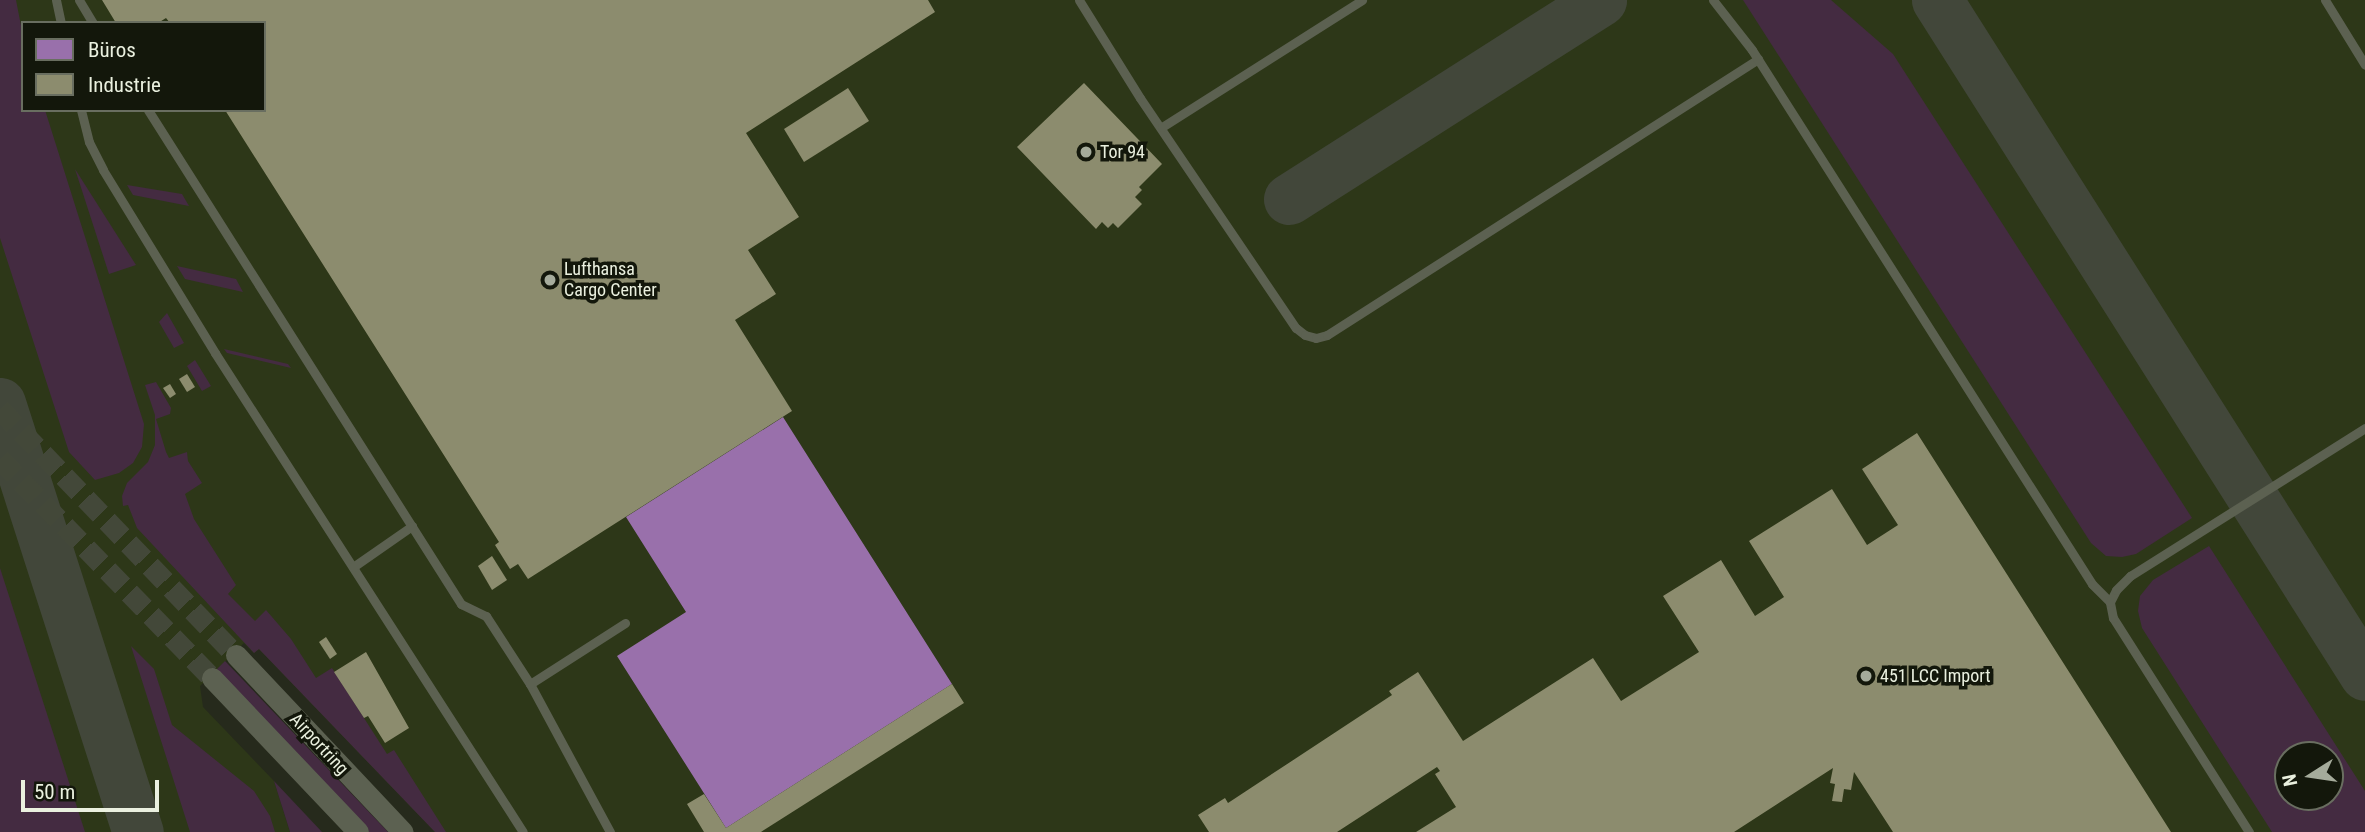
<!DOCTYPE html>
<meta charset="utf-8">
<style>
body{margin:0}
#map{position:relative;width:2365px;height:832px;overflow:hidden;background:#262a1c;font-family:"Roboto Condensed",sans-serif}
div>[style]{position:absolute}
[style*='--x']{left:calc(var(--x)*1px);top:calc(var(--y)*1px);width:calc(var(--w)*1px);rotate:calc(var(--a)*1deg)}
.built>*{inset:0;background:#2d3718}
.green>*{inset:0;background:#442b41}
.offices>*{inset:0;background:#9970ab}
.industry>*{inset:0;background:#8c8c6e}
.taxiway>*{height:51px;margin:-25.5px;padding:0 25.5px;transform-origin:25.5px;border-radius:25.5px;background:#42473a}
.tertiary-tunnel>*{height:21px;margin-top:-10.5px;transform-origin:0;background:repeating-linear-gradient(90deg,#434839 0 21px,transparent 0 31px)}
.service>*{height:9px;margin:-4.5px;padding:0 4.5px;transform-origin:4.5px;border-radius:4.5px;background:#5c6151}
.tertiary>*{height:21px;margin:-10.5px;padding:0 10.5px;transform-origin:10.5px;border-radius:10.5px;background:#5c6151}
.dots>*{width:19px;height:19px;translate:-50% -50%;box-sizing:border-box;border:4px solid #13170b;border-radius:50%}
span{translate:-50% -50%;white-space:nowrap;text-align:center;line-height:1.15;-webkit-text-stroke:7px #13170b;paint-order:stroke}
.poi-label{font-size:18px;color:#eaf0df}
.left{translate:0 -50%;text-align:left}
.street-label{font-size:18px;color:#eaf0df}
.legend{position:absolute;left:21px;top:21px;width:245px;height:91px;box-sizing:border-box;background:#13170b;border:2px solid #696e60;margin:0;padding:9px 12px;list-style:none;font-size:21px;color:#eaf0df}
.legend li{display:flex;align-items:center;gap:14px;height:35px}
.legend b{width:35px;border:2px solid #696e60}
.north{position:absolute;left:2274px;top:741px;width:70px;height:70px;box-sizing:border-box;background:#13170b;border:2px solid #696e60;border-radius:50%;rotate:258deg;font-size:19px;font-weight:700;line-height:28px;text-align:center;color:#eaf0df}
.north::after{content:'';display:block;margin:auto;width:24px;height:32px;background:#a5ab9b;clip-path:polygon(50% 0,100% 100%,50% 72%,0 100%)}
.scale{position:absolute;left:21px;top:780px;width:138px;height:32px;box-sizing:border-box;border:4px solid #eaf0df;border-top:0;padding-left:9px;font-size:21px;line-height:24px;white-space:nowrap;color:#eaf0df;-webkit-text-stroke:5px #13170b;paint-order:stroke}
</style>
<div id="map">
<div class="built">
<i style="clip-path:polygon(evenodd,0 0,2365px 0,2365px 832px,435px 832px,259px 649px,254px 653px,244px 643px,200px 686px,203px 707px,274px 781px,290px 832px,0 832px,0 0,23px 23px,264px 23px,264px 110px,23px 110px,23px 23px,0 0,2288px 755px,2330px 755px,2330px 797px,2288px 797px,2288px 755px)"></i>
</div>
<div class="green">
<i style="clip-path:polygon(0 0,16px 0,23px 36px,23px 110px,45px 110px,144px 424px,142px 447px,133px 463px,119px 473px,95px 480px,69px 452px,0 238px)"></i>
<i style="clip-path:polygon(1743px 0,1831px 0,1893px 54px,2192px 518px,2136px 554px,2122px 557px,2106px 556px,2091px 543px)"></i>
<i style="clip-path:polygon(75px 169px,136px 265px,109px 274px)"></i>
<i style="clip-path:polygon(127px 185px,182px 194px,189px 206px,133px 195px)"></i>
<i style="clip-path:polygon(177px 266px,236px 279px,243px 292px,185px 279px)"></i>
<i style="clip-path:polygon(167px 313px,184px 343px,174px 348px,159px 322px)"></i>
<i style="clip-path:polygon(224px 349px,288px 364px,291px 368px,227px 353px)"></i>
<i style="clip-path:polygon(195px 360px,211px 386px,202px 391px,187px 366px)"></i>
<i style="clip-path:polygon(156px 382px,171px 408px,170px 414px,156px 419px,166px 452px,169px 458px,187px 452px,188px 461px,202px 483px,185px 494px,194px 519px,236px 585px,228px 594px,255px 621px,266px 610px,291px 639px,316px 678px,332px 668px,387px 754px,394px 750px,446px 832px,435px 832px,259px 649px,254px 653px,137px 528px,128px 505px,123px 506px,122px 496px,127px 483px,148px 462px,155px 445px,155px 415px,145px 385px)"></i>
<i style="clip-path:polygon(evenodd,2209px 546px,2365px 791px,2365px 832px,2272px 832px,2142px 628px,2138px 611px,2140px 596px,2153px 580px,2209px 546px,2288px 755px,2330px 755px,2330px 797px,2288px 797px,2288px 755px)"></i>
<i style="clip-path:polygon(0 568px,85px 832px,0 832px)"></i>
<i style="clip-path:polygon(131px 646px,154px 669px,172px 725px,254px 791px,270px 816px,275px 832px,190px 832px)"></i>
<i style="clip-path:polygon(225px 661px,388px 832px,369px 832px,215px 671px)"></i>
<i style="clip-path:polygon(274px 781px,322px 832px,290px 832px)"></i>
</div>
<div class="offices">
<i style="clip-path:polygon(783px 417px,952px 684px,726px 828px,617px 656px,686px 612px,626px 517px)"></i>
</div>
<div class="industry">
<i style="clip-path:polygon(102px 0,928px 0,935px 12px,746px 133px,799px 217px,748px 250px,776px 294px,735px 320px,792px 411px,528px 579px,518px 564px,510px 569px,495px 545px,499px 542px,225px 110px,264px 110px,264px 23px,170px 23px,166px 18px,158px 23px,116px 23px)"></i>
<i style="clip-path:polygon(1084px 83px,1162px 164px,1139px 187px,1142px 190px,1135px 197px,1142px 204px,1118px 228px,1113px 223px,1108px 228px,1102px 222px,1096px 229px,1017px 147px)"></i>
<i style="clip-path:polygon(848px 88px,869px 121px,804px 162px,784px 129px)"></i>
<i style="clip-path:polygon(187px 374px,195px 387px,187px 392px,179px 379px)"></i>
<i style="clip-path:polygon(170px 384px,176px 394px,170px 398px,163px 388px)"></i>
<i style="clip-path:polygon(1917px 433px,2171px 832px,1893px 832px,1854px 772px,1851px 790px,1844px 789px,1842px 802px,1832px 801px,1835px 784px,1830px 783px,1833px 768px,1734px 832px,1416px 832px,1456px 807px,1435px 774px,1440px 771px,1437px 767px,1337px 832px,1209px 832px,1198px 815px,1225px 798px,1228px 803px,1392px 695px,1389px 691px,1418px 672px,1463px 741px,1593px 658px,1621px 701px,1699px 652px,1663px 596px,1721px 560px,1755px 616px,1784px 597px,1749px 541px,1832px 489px,1867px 545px,1898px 525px,1862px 469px)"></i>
<i style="clip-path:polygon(492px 556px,507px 580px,492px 590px,478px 566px)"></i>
<i style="clip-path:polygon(326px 637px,337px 654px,330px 659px,319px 642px)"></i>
<i style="clip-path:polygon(366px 652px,409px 728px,385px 743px,368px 716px,364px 718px,334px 672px)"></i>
<i style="clip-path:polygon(952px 684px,964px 703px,761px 832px,704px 832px,687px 804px,704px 794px,726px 828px)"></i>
</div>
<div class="taxiway">
<i style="--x:1937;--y:0;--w:799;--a:57.62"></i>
<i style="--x:1289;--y:199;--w:370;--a:-32.5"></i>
<i style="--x:0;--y:403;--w:451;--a:72.2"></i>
</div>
<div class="tertiary-tunnel">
<i style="--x:0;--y:409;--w:341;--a:46.2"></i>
<i style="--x:0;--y:459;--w:305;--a:45.9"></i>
</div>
<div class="service">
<i style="--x:56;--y:0;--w:24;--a:78"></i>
<i style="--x:79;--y:0;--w:27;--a:59"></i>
<i style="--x:1079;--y:0;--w:115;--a:58.1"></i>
<i style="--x:1140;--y:98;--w:278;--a:55.9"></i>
<i style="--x:1296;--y:328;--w:11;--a:38"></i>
<i style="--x:1305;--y:335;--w:11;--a:15"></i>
<i style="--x:1316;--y:338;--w:11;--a:-15"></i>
<i style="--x:1327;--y:335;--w:512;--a:-32.63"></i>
<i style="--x:1713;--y:0;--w:63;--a:52"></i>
<i style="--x:1752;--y:50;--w:633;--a:57.51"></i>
<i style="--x:2092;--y:584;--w:25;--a:45"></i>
<i style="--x:2325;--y:0;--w:76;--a:58.4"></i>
<i style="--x:81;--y:110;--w:33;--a:76"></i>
<i style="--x:89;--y:142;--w:31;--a:63"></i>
<i style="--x:103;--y:170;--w:215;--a:58.5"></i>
<i style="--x:215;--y:353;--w:569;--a:57.26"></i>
<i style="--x:148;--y:110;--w:585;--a:57.64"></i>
<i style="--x:461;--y:604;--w:28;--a:26"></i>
<i style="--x:486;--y:616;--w:81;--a:57.1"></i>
<i style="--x:1162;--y:127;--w:237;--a:-32.4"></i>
<i style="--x:353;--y:567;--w:72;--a:-34.8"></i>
<i style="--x:610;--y:832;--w:168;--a:-118.4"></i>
<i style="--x:530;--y:684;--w:113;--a:-32.7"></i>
<i style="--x:2249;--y:832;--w:254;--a:-122.4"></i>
<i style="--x:2113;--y:618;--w:16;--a:-101"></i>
<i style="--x:2110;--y:602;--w:13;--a:-63"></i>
<i style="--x:2116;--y:590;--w:20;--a:-45"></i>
<i style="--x:2130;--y:576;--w:278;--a:-32.2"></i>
</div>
<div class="tertiary">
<i style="--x:236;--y:655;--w:243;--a:46.7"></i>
<i style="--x:212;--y:678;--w:212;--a:46.5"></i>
</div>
<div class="dots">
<i style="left:1086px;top:152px;background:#a5ab9b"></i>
<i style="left:550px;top:280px;background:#a5ab9b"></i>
<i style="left:1866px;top:676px;background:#a5ab9b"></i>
</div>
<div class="poi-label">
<span class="left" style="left:1100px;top:152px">Tor 94</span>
<span class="left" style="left:564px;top:280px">Lufthansa<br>Cargo Center</span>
<span class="left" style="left:1880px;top:676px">451 LCC Import</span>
</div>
<div class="street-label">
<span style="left:319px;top:744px;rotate:47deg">Airportring</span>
</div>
<ul class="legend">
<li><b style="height:19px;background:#9970ab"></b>Büros</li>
<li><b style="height:19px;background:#8c8c6e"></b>Industrie</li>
</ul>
<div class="north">N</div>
<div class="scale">50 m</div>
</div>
